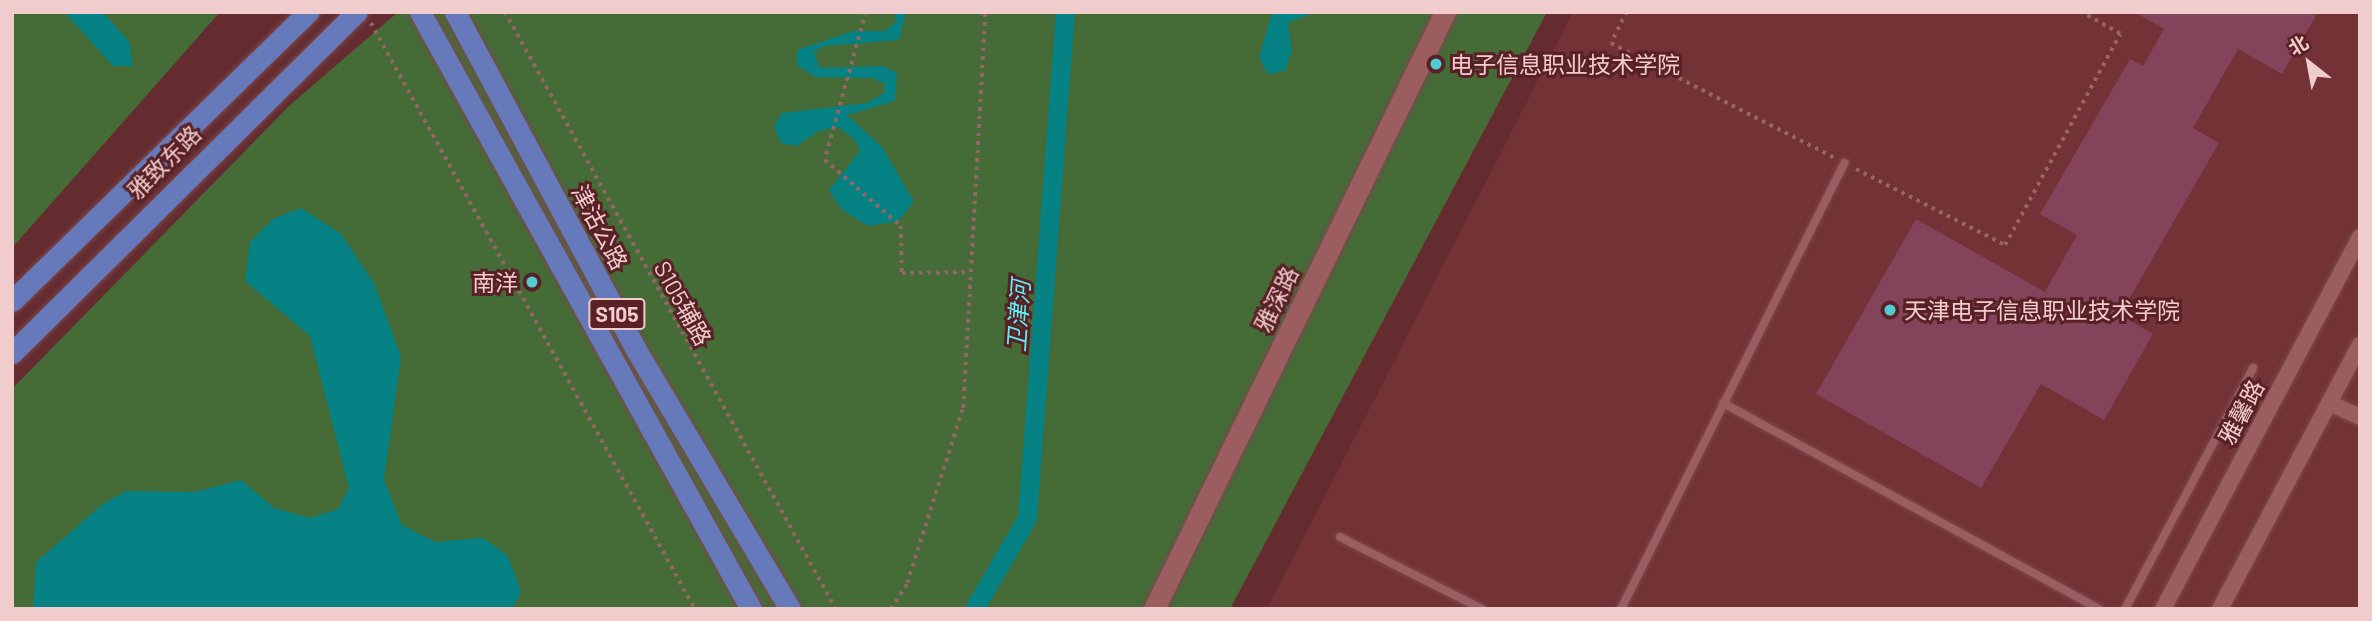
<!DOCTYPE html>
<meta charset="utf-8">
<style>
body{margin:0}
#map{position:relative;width:2372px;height:621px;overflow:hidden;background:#652c30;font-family:Barlow,"Noto Sans SC",sans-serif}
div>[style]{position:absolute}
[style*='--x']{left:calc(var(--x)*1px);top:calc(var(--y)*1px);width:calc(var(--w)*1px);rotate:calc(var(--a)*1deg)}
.built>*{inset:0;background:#733236}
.green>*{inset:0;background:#456b37}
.water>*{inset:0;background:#068184}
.canal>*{height:19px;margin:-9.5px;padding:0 9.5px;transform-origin:9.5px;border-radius:9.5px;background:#068184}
.building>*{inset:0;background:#83435b}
.path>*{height:3.5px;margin-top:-1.75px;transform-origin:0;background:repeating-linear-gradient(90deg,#966567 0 3.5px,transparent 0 8.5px)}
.roads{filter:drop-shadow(0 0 2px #7a494d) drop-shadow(0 0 2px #7a494d)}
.lane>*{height:8px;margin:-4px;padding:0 4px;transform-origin:4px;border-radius:4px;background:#9b5d5f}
.street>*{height:16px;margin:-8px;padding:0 8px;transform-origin:8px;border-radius:8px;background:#9b5d5f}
.secondary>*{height:21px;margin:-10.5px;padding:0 10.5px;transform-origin:10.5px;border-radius:10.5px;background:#9b5d5f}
.primary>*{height:21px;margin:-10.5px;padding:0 10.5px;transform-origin:10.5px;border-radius:10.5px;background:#667abb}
.dots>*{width:19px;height:19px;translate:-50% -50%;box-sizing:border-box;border:4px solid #592126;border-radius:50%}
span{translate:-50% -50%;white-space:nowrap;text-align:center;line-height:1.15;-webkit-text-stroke:6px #592126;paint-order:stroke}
.shield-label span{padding:2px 5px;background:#592126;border:2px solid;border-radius:5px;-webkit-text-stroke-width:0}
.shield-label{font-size:21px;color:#f0cccc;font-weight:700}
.poi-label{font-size:23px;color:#f0cccc}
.left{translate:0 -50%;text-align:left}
.right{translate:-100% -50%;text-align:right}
.street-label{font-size:23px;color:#f0cccc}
.water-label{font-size:24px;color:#5eeef2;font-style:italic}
.frame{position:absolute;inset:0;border:14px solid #f0cccc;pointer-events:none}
.north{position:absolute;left:2274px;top:28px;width:70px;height:70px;-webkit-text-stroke:5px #592126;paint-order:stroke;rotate:329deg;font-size:19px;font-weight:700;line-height:28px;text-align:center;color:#f0cccc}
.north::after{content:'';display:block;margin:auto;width:24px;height:32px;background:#f0cccc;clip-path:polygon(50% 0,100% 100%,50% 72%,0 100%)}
</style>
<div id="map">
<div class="built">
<i style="clip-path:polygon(1573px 12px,2360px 12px,2360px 609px,1267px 609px)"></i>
</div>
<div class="green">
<i style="clip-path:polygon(12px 12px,220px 12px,12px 248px)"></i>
<i style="clip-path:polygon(398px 12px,1547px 12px,1230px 609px,12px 609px,12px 389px,290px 105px)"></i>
</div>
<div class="water">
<i style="clip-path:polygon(64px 12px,102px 12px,129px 41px,133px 66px,113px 66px)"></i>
<i style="clip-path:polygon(894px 12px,906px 12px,899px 40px,824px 46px,814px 52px,820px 68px,883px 66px,897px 73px,895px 101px,847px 115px,883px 148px,914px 202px,898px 221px,868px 226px,842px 210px,829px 190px,860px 151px,855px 140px,839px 127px,818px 131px,797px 146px,781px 143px,774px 127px,782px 113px,867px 103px,884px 93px,885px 84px,873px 78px,815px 77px,797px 65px,797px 50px,853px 31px,885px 31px,896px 22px)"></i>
<i style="clip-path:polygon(1272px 12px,1315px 12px,1288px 23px,1292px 50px,1285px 71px,1268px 74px,1259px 58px)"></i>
<i style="clip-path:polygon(301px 208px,341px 234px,374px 283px,401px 357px,384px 480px,402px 525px,435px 542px,483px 538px,508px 556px,521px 592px,512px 609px,33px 609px,36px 562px,104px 503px,126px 491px,195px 492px,241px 480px,274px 508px,310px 518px,338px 509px,349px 488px,310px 336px,245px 281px,250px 242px,273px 219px)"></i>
</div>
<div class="canal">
<i style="--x:974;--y:609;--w:105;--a:-59.8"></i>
<i style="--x:1027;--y:518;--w:507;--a:-85.71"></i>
</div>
<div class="building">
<i style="clip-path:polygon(2134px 12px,2318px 12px,2282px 74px,2238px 49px,2193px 128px,2219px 143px,2120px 315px,2153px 334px,2104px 420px,2041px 384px,1981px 488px,1816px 394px,1916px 219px,2045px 292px,2077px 235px,2040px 214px,2130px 59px,2143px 66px,2164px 29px)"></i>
</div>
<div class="path">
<i style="--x:505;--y:12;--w:683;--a:60.99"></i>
<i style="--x:866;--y:12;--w:154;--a:105.5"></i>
<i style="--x:825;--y:160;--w:101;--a:41"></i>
<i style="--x:901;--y:226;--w:47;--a:88.8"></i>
<i style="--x:902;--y:273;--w:68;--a:-0.8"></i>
<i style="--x:1627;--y:12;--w:35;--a:117"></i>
<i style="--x:1611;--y:43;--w:250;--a:27.2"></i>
<i style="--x:371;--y:23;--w:670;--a:61.06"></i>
<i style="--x:1856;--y:169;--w:167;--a:27"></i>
<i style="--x:2005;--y:245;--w:240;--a:-61.4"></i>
<i style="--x:2120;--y:34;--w:45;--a:-150.6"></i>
<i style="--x:891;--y:609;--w:31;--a:-58"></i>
<i style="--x:907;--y:583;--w:184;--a:-72.3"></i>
<i style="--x:963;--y:408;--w:397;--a:-86.8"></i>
</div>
<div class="roads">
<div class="lane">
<i style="--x:1723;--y:403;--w:430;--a:28.7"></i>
<i style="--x:1340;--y:537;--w:159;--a:26.9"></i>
<i style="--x:1621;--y:609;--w:499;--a:-63.4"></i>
<i style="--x:2125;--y:609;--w:273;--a:-62"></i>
</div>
<div class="street">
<i style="--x:2329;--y:403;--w:34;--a:24"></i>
<i style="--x:2163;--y:609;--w:421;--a:-62.1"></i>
<i style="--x:2220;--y:609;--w:299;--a:-62.1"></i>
</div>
<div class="secondary">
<i style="--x:1154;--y:609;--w:664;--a:-64.01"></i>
</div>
<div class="primary">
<i style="--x:420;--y:12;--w:683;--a:60.99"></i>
<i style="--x:455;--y:12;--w:381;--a:61.8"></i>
<i style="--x:635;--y:348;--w:304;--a:59.3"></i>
<i style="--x:12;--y:301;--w:414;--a:-44.3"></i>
<i style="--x:12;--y:353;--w:485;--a:-44.7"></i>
</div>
</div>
<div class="dots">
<i style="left:1436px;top:64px;background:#52ccd0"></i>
<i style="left:532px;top:282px;background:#52ccd0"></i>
<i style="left:1890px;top:310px;background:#52ccd0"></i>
</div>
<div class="shield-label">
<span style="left:617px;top:314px">S105</span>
</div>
<div class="poi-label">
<span class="left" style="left:1450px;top:64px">电子信息职业技术学院</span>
<span class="right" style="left:518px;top:282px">南洋</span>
<span class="left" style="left:1904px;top:310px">天津电子信息职业技术学院</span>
</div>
<div class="street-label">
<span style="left:164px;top:162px;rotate:-45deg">雅致东路</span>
<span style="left:600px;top:227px;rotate:62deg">津沽公路</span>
<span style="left:1276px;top:299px;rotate:-64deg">雅深路</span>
<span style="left:683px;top:303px;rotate:61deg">S105辅路</span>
<span style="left:2241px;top:412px;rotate:-62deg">雅馨路</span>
</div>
<div class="water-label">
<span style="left:1018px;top:316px;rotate:-86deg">卫津河</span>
</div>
<div class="frame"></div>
<div class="north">北</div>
</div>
